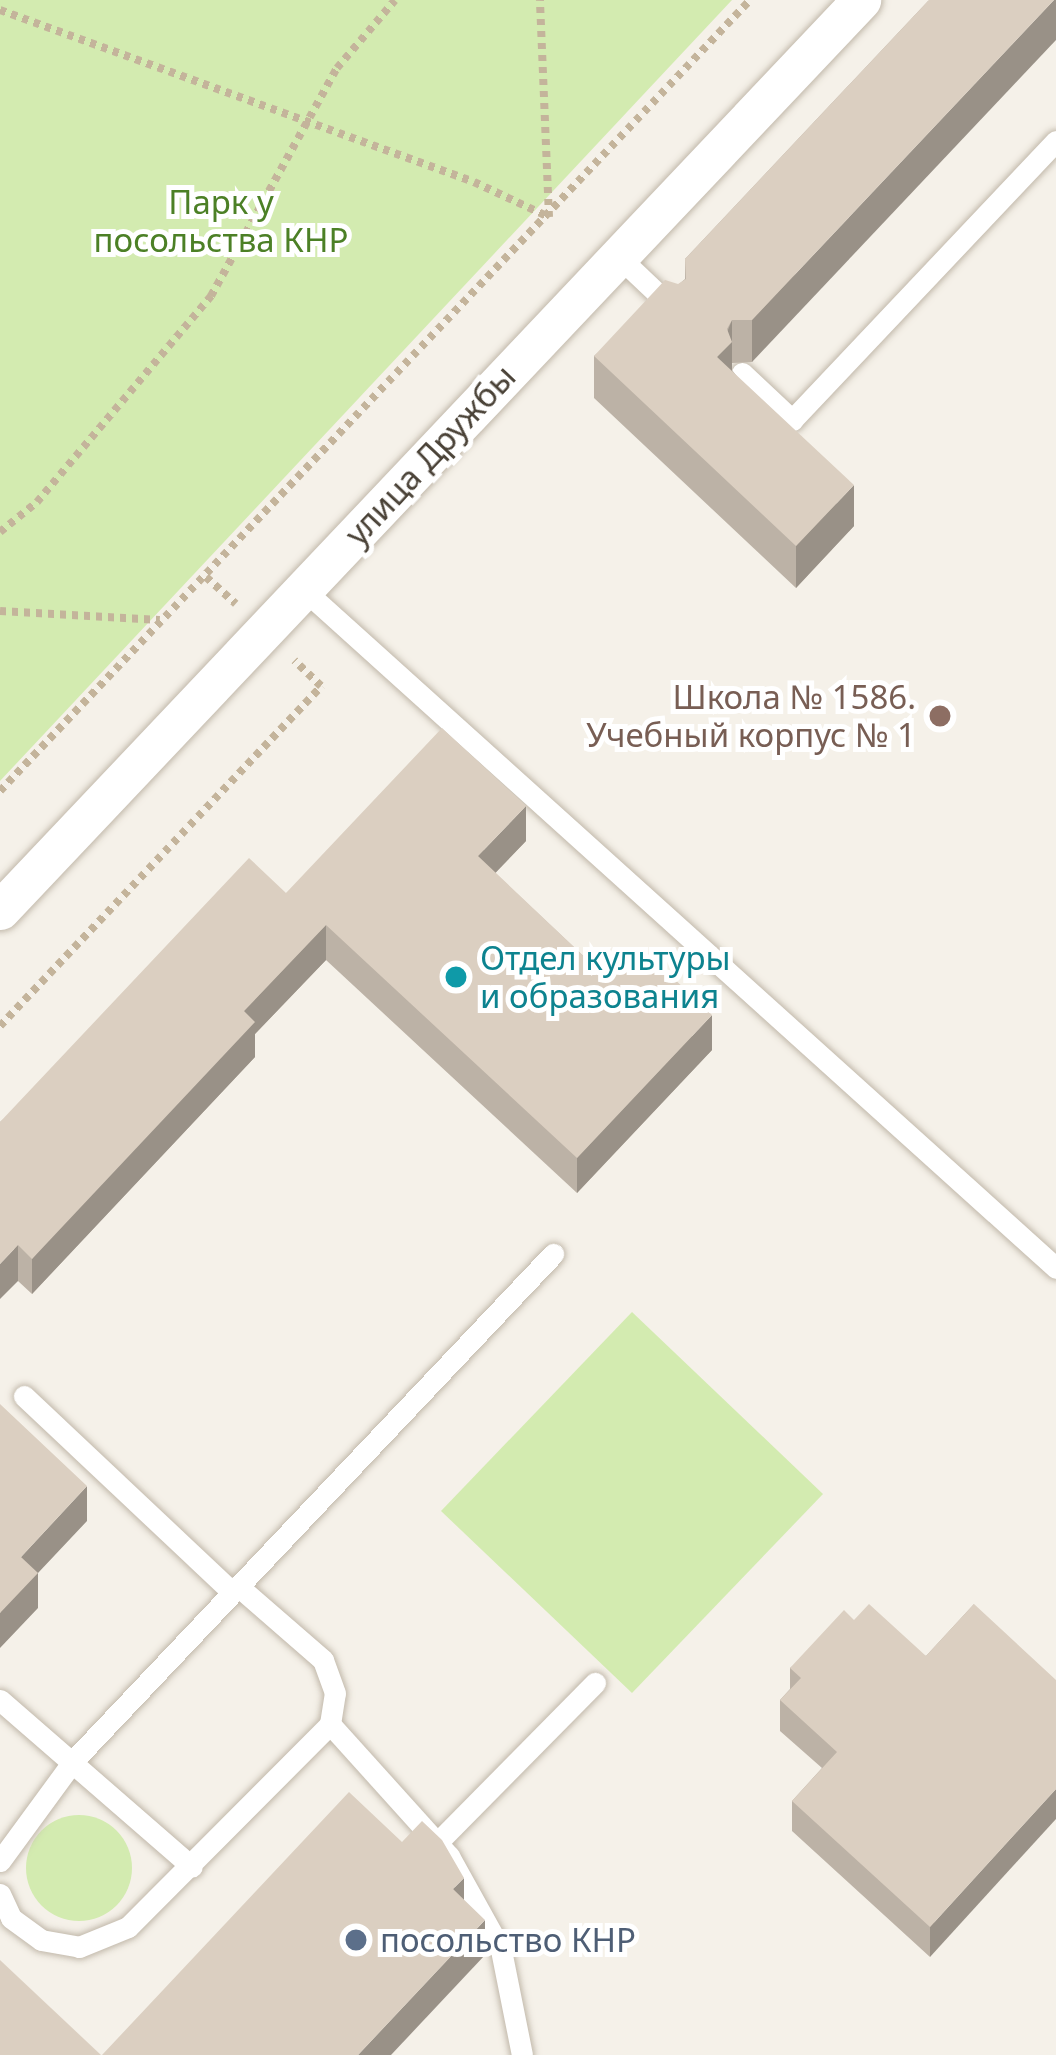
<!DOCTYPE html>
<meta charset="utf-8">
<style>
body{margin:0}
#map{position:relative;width:1056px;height:2055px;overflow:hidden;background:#f5f1e9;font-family:"Noto Sans",sans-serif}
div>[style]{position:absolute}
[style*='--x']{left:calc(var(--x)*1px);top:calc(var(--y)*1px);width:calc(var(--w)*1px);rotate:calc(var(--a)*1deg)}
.green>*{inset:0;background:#d3ebb0}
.round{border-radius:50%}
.path>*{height:8px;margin-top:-4px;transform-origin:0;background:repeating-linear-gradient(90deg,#c4b49b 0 6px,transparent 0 12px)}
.roads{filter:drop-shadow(0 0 3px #c2b9ab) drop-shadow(0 0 3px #c2b9ab)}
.lane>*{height:21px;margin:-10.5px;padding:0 10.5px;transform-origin:10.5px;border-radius:10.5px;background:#fff}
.street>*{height:39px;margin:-19.5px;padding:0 19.5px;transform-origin:19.5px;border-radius:19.5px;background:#fff}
.wall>*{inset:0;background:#bcb2a6}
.shaded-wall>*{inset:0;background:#999187}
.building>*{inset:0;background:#dbcfc1}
.dots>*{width:33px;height:33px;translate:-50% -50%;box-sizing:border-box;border:6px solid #fff;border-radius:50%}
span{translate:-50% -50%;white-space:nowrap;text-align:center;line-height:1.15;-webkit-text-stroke:10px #fff;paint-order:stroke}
.park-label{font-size:33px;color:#4c8026}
.street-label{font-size:33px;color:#4a4237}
.education-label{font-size:33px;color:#785e54}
.right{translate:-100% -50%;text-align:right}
.culture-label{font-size:33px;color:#0d838f}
.left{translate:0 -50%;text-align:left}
.service-label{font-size:33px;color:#4e5e75}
</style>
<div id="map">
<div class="green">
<i style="clip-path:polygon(0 0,732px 0,0 781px)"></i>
<i style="clip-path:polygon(632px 1312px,823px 1494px,632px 1693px,441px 1511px)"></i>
<i class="round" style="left:26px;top:1815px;width:106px;height:106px"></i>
</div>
<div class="path">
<i style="--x:0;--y:10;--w:504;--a:19.94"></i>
<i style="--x:474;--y:182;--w:83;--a:25"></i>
<i style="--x:549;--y:217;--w:217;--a:-92.4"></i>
<i style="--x:0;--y:532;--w:48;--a:-39"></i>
<i style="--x:37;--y:502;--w:270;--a:-49.8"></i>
<i style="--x:211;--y:296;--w:260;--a:-61.1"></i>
<i style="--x:337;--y:68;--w:89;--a:-49.5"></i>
<i style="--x:206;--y:577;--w:40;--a:42"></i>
<i style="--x:0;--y:611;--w:160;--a:3.2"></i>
<i style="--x:0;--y:791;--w:1090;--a:-46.52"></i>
<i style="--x:0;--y:1026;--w:468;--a:-46.6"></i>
<i style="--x:321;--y:686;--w:37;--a:-136"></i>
</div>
<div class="roads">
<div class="lane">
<i style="--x:618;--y:256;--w:79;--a:43.5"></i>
<i style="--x:742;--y:373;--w:69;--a:43.2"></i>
<i style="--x:792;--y:420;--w:384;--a:-46.6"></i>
<i style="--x:303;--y:589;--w:1014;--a:42.04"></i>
<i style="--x:24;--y:1396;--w:286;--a:43.3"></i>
<i style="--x:0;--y:1700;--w:254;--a:41"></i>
<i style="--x:330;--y:1724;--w:178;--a:48"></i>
<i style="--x:449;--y:1856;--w:107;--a:61"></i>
<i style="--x:501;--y:1950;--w:107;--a:78.7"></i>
<i style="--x:437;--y:1843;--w:225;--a:-45.4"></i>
<i style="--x:0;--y:1861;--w:125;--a:-53.8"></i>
<i style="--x:74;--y:1760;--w:697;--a:-46.57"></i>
<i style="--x:0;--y:1894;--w:26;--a:65"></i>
<i style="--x:11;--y:1918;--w:37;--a:36"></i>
<i style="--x:41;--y:1940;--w:39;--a:10"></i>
<i style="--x:79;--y:1947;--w:53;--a:-22.2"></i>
<i style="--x:128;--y:1927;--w:286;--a:-45.1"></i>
<i style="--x:330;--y:1724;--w:31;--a:-81"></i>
<i style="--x:335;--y:1693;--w:35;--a:-110"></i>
<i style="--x:323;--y:1660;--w:113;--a:-139"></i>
</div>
<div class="street">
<i style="--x:0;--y:910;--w:1253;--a:-46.58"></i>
</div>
</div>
<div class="wall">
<i style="clip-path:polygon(929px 0,752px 362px,732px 363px,732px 370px,854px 526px,796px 588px,594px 398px,594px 356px,685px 279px,685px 259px)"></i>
<i style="clip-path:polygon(526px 841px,495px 873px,610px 981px,712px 1050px,577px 1193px,326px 960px,255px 1034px,255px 1057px,32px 1294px,18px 1281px,0 1122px,286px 893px)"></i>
<i style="clip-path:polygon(974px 1604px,930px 1957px,792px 1831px,792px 1801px,822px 1768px,780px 1731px,780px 1700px,790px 1689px,790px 1668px,854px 1620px,926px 1656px)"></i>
</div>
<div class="shaded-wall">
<i style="clip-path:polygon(1054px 0,1056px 0,1056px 40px,752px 362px,752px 320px)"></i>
<i style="clip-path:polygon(732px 320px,732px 384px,717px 357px)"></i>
<i style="clip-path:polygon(854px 485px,854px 526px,796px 588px,796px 546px)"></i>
<i style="clip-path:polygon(526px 806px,526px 841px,478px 891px,478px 856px)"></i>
<i style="clip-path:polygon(326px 925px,326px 960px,255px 1034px,255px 1057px,32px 1294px,32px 1259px,244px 1011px)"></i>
<i style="clip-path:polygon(712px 1015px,712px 1050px,577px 1193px,577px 1158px)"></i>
<i style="clip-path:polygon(18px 1245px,18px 1281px,0 1299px,0 1264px)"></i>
<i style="clip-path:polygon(87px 1486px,87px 1521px,38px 1573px,38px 1608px,0 1648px,0 1613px,21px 1557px)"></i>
<i style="clip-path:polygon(1056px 1789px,1056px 1819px,930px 1957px,930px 1927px)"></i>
<i style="clip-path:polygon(464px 1878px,464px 1913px,453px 1889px)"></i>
<i style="clip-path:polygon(485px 1920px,485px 1955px,391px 2055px,358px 2055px)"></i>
</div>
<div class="building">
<i style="clip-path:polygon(929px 0,1054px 0,752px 320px,732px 320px,727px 329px,732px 342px,717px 357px,854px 485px,796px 546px,594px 356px,665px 280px,678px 284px,686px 279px,685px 259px)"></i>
<i style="clip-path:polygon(442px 728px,526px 806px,478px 856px,610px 981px,641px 947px,712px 1015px,577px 1158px,326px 925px,244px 1011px,255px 1022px,32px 1259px,18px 1245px,0 1264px,0 1122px,249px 858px,286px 893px)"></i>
<i style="clip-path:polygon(0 1404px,87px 1486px,21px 1557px,38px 1573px,0 1613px)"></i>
<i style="clip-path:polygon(869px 1604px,926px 1656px,974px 1604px,1056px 1680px,1056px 1789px,930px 1927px,792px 1801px,837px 1752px,780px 1700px,801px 1678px,790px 1668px,844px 1610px,854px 1620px)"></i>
<i style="clip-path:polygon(349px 1792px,402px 1842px,422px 1821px,442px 1840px,464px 1878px,453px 1889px,485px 1920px,358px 2055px,102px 2055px)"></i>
<i style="clip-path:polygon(0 1960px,101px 2055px,0 2055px)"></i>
</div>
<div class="dots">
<i style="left:940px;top:716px;background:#8d6e63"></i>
<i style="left:456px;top:977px;background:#0f9aa8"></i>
<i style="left:356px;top:1940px;background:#5c6f8a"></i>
</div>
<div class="park-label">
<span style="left:221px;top:221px">Парк у<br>посольства КНР</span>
</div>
<div class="street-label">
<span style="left:430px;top:455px;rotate:-47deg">улица Дружбы</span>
</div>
<div class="education-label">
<span class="right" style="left:916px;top:716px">Школа № 1586.<br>Учебный корпус № 1</span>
</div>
<div class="culture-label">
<span class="left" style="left:480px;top:977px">Отдел культуры<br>и образования</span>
</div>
<div class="service-label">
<span class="left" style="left:380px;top:1940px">посольство КНР</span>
</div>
</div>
